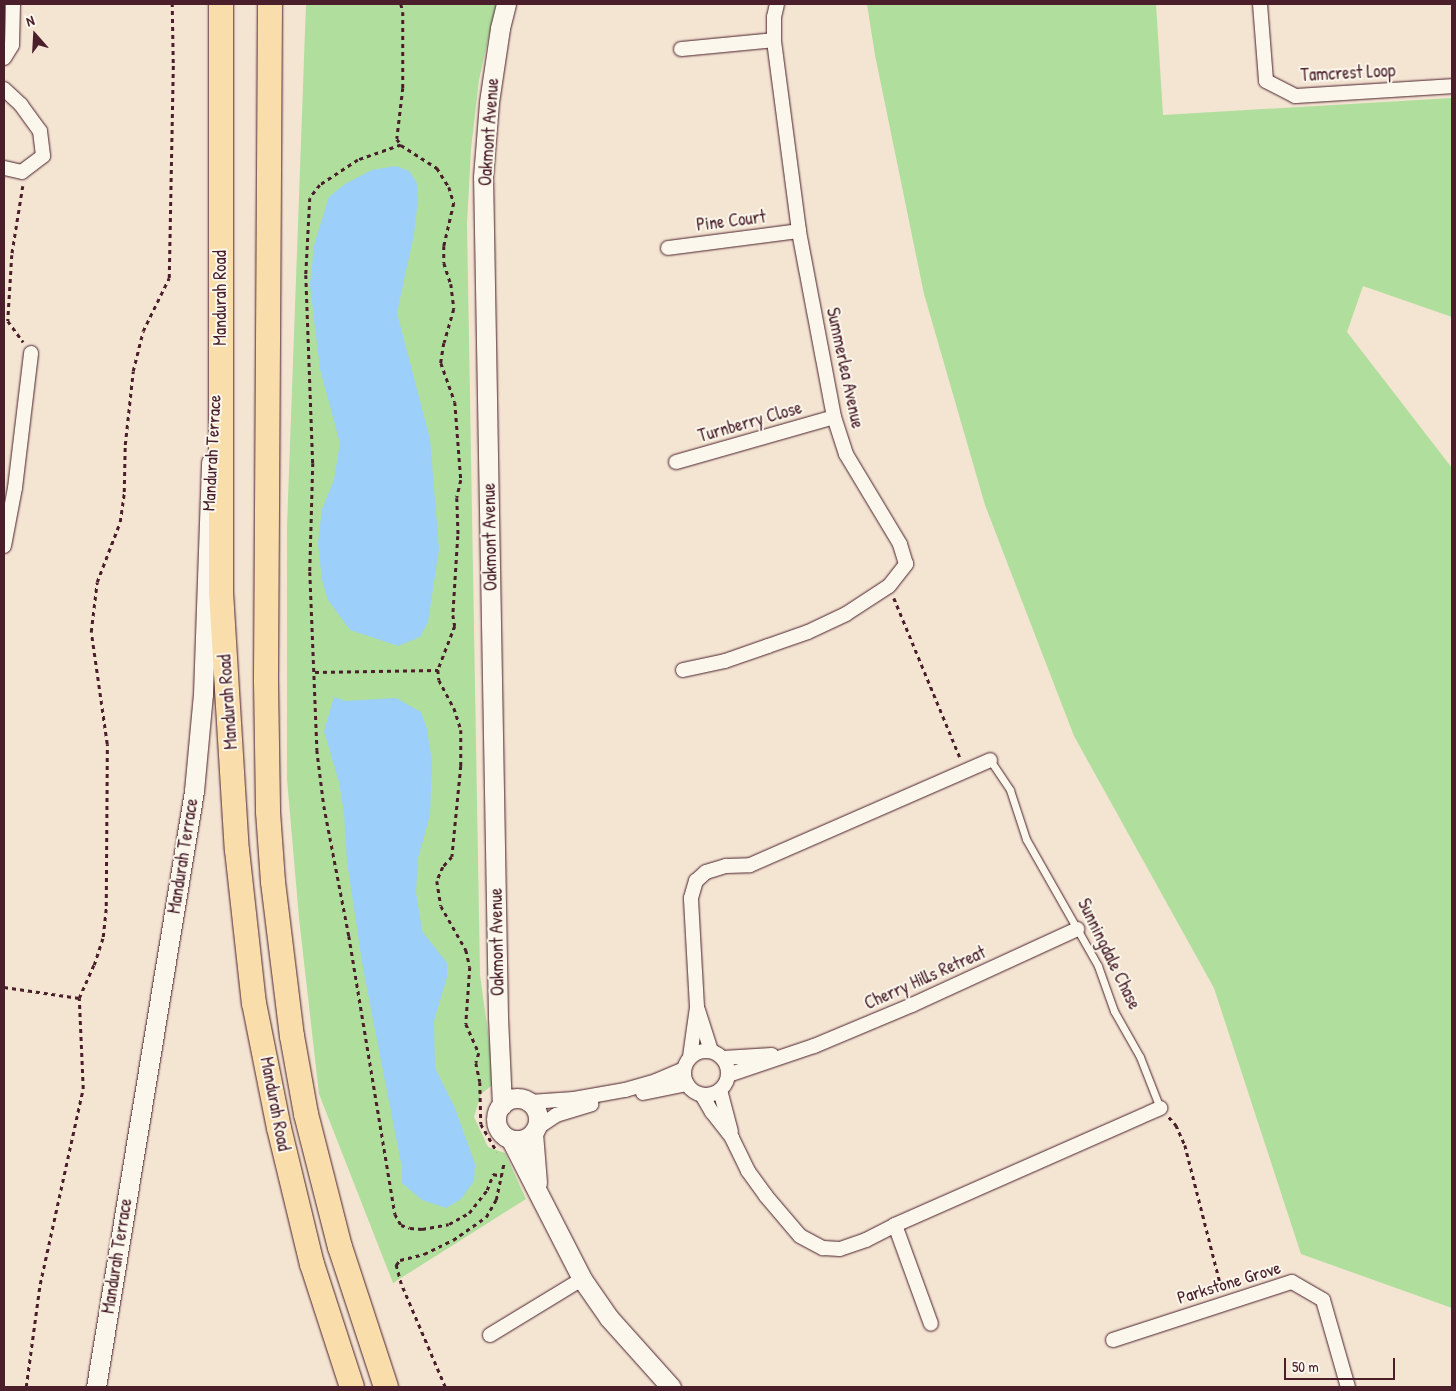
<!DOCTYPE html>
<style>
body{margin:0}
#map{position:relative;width:1456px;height:1391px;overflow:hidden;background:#f4e4d2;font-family:"Patrick Hand",sans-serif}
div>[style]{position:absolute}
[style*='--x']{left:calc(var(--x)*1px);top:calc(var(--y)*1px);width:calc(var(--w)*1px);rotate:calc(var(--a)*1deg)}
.green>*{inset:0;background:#afde9d}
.water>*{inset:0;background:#9ccffa}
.path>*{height:2.5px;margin-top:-1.25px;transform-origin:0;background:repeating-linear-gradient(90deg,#4a1f2b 0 4px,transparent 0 8px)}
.roads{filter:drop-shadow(0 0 1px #4a1f2b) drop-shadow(0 0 1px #4a1f2b)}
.lane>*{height:7px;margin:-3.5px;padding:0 3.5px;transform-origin:3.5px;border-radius:3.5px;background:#fbf7ec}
.street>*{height:14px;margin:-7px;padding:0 7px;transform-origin:7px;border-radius:7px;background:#fbf7ec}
.street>.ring{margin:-7px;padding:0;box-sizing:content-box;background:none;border:14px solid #fbf7ec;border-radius:50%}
.secondary>*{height:19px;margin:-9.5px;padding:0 9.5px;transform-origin:9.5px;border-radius:9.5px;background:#fbf7ec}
.secondary>.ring{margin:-9.5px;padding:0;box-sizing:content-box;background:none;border:19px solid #fbf7ec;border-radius:50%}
.highway>*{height:24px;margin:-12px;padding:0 12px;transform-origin:12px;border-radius:12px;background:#f9deab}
span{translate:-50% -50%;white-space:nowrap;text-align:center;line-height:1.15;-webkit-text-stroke:4px #fbf7ec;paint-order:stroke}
.street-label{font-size:18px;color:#4a1f2b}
.frame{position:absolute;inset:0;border:5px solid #4a1f2b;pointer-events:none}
.north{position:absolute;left:10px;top:10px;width:50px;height:50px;-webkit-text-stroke:4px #fbf7ec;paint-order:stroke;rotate:341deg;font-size:14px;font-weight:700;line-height:20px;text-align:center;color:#4a1f2b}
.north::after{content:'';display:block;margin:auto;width:18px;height:22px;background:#4a1f2b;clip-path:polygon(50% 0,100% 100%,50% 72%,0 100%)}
.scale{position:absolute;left:1284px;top:1358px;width:111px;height:22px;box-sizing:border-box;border:2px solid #4a1f2b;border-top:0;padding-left:6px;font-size:15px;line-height:18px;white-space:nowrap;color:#4a1f2b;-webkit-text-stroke:4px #fbf7ec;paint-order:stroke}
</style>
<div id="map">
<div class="green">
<i style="clip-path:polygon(306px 4px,496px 4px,479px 80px,471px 149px,467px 224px,480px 975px,495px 1083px,481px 1094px,474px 1117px,488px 1147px,505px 1153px,526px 1199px,393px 1283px,319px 1094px,299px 918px,287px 779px,287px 527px)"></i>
<i style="clip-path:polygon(867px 4px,1156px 4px,1163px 115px,1452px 98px,1452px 317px,1363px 286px,1347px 332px,1452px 468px,1452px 1308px,1301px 1254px,1214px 988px,1074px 736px,985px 505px,924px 294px,875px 55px)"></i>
</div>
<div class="water">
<i style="clip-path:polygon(396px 166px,409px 171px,417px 183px,418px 199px,414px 234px,397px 313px,430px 439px,439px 549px,428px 622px,420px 637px,398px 646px,350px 630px,328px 600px,322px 580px,318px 543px,322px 509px,334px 480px,340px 443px,320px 369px,310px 285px,314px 245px,329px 197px,345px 184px,372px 170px)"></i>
<i style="clip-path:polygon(334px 697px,346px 701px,396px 698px,421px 712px,427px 729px,432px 762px,430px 815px,418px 858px,416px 892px,422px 931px,447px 963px,447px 977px,434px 1021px,435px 1068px,455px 1108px,475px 1164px,474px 1181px,461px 1199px,446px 1208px,422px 1200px,402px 1183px,402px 1168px,363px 968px,347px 862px,344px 813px,339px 782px,324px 731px)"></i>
</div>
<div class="path">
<i style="--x:401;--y:4;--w:8;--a:76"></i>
<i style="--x:403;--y:12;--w:76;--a:90"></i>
<i style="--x:403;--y:88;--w:51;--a:96.7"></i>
<i style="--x:397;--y:139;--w:7;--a:56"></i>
<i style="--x:401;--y:145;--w:43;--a:32.6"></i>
<i style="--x:437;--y:168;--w:22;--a:58"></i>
<i style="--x:449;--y:187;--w:17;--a:73"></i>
<i style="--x:454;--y:203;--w:44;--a:103.1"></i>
<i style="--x:444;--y:246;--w:17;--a:90"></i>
<i style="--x:444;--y:263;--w:22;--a:72"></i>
<i style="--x:451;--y:284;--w:25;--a:83"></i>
<i style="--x:454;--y:309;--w:35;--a:106"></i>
<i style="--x:444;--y:343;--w:20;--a:99"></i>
<i style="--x:441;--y:363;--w:41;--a:70.3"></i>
<i style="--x:455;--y:402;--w:78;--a:85.6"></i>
<i style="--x:461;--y:480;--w:18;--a:103"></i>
<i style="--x:457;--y:498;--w:38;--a:88"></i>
<i style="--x:458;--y:536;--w:79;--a:93.6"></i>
<i style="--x:453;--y:615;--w:11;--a:80"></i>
<i style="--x:455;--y:626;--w:47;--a:111.1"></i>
<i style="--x:438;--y:670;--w:10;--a:84"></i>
<i style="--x:439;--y:680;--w:32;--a:62"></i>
<i style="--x:454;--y:708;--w:23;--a:72"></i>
<i style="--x:461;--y:730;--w:36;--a:90"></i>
<i style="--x:461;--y:766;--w:91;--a:95.6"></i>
<i style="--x:452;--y:857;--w:13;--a:132"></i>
<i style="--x:443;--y:867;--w:15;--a:113"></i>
<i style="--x:437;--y:881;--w:25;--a:81"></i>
<i style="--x:441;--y:906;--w:51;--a:60.4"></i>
<i style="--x:466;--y:950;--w:17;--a:77"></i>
<i style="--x:470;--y:967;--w:57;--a:94"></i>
<i style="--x:466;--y:1024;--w:32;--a:66"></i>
<i style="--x:479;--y:1053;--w:10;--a:107"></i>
<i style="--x:476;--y:1063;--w:19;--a:78"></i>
<i style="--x:480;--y:1082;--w:42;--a:88.6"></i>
<i style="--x:481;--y:1124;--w:32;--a:60"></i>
<i style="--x:401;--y:145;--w:46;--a:160.8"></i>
<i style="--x:358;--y:160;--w:45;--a:146.7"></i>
<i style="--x:320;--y:185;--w:16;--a:128"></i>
<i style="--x:310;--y:198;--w:77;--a:93"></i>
<i style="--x:306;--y:275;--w:188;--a:87.9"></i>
<i style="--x:313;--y:463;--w:109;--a:91.6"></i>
<i style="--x:310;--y:572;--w:178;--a:87.7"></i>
<i style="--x:317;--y:750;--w:56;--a:82.9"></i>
<i style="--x:324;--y:806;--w:132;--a:79.1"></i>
<i style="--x:349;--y:936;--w:282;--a:80.6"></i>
<i style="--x:395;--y:1214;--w:13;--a:61"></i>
<i style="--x:401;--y:1225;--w:9;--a:18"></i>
<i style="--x:410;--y:1228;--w:12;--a:5"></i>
<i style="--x:422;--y:1229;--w:27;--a:-10"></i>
<i style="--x:449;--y:1224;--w:23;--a:-29"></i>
<i style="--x:469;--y:1213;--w:29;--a:-52"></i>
<i style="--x:487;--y:1190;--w:17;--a:-69"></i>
<i style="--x:493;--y:1174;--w:9;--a:13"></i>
<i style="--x:23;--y:186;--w:70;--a:99.1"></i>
<i style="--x:12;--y:255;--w:66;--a:93.5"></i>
<i style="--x:8;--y:321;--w:26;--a:54"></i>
<i style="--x:894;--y:598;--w:172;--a:67.5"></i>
<i style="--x:315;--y:672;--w:123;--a:-0.9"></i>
<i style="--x:4;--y:987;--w:76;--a:8.3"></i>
<i style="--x:1169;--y:1117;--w:11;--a:49"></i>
<i style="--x:1176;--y:1125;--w:22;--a:66"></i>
<i style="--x:1185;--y:1145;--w:150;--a:75.7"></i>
<i style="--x:26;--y:1387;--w:104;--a:-82.3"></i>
<i style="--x:40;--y:1284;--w:200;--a:-77.6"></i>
<i style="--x:83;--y:1089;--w:91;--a:-92.5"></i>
<i style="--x:79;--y:998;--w:36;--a:-66"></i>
<i style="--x:94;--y:965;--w:29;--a:-72"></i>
<i style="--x:103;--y:937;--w:31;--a:-84"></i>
<i style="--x:106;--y:906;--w:162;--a:-89.6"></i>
<i style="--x:107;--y:744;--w:113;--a:-98.1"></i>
<i style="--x:91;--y:632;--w:50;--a:-83.2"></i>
<i style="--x:97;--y:582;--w:64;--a:-69"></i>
<i style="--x:120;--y:522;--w:30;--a:-82"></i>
<i style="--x:124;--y:492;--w:47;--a:-88.8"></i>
<i style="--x:125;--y:445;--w:74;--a:-83.8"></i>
<i style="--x:133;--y:371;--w:41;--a:-76"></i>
<i style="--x:143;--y:331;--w:59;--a:-63.9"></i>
<i style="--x:169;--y:278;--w:215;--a:-88.9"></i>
<i style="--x:173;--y:63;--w:59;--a:-91"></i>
<i style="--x:445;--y:1387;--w:112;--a:-113.1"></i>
<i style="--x:401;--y:1284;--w:20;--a:-105"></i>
<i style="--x:396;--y:1265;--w:6;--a:-51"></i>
<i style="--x:400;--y:1260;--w:25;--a:-14"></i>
<i style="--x:424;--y:1254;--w:32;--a:-26"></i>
<i style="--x:453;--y:1240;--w:40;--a:-34.9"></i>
<i style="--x:486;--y:1217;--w:20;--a:-60"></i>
<i style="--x:496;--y:1200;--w:38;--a:-78"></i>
</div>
<div class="roads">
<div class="lane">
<i style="--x:990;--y:760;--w:36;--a:56"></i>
<i style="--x:1010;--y:790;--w:52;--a:71.9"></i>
<i style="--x:1026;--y:839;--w:146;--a:60.4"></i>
<i style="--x:1098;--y:966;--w:48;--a:70.4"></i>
<i style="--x:1114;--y:1011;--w:53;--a:60.5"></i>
<i style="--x:1140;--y:1057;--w:55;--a:68.6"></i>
</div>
<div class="street">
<i style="--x:1260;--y:4;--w:77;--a:85.5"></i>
<i style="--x:1266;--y:81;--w:33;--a:27"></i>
<i style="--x:1295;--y:96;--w:157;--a:-3.6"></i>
<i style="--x:681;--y:49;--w:93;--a:-5.5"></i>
<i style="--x:4;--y:58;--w:15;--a:-58"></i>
<i style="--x:12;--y:45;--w:41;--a:-88.6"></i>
<i style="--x:4;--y:89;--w:23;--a:43"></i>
<i style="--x:21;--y:105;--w:32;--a:54"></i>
<i style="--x:40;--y:131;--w:25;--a:83"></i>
<i style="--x:43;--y:156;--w:26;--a:143"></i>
<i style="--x:22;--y:172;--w:18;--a:-167"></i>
<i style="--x:668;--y:248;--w:132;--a:-7.4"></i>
<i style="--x:676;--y:462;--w:164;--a:-15.9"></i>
<i style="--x:4;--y:546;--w:59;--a:-79.3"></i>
<i style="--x:15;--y:488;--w:136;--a:-83.2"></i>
<i style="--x:683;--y:670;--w:43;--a:-12.1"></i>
<i style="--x:725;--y:661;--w:46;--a:-19.2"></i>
<i style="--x:768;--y:646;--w:42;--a:-19.3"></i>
<i style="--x:808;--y:632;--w:42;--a:-25.3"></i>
<i style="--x:846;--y:614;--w:51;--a:-33.1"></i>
<i style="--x:889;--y:586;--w:28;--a:-52"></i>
<i style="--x:906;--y:564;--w:21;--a:-107"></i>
<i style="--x:900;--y:544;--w:105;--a:-121"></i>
<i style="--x:846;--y:454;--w:39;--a:-108"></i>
<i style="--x:834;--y:417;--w:189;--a:-100.7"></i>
<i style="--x:799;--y:231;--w:193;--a:-97.5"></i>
<i style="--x:774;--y:40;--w:23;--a:-90"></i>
<i style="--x:774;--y:17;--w:13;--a:-77"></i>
<i style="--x:698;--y:1010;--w:43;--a:72.4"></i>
<i class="ring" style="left:684px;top:1051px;width:30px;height:30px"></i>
<i style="--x:690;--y:1057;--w:50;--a:-82"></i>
<i style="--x:697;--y:1007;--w:109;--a:-93.2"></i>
<i style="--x:691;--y:898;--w:18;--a:-74"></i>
<i style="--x:696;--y:881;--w:13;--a:-42"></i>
<i style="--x:706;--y:872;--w:21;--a:-17"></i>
<i style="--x:726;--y:866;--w:24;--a:-2"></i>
<i style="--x:750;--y:865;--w:262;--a:-23.6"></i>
<i style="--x:723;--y:1058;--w:49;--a:-3.5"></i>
<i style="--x:728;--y:1075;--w:91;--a:-18.6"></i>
<i style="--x:814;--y:1046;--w:106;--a:-22.7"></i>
<i style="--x:912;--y:1005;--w:182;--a:-24.7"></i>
<i style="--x:720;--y:1090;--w:43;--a:75.3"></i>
<i style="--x:643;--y:1093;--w:45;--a:-11.6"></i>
<i style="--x:702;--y:1095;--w:20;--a:60"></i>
<i style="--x:712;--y:1112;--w:33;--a:52"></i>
<i style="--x:732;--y:1138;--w:37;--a:64"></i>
<i style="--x:748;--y:1171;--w:31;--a:54"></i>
<i style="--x:766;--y:1196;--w:52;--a:49.6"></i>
<i style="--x:800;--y:1236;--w:26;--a:28"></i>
<i style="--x:823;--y:1248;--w:17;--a:3"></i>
<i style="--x:840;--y:1249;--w:28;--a:-19"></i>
<i style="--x:866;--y:1240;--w:33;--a:-27"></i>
<i style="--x:895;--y:1225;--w:290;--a:-23.8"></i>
<i style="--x:530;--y:1102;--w:44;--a:-3.9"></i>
<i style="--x:574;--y:1099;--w:52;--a:-10"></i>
<i style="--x:625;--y:1090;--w:32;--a:-16"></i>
<i style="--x:656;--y:1081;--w:30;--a:-23"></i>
<i style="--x:537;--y:1128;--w:23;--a:-34"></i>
<i style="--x:556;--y:1115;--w:37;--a:-17"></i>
<i style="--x:895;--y:1225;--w:105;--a:70"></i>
<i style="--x:490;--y:1335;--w:108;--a:-31.3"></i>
<i style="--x:1113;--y:1340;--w:188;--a:-18"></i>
<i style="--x:1292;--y:1282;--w:36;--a:30"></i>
<i style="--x:1323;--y:1300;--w:91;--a:74"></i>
</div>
<div class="secondary">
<i class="ring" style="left:496px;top:1098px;width:23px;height:23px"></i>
<i style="--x:502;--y:1105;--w:89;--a:-92.6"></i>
<i style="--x:498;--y:1016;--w:839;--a:-91.02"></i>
<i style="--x:483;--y:177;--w:75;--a:-85.4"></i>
<i style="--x:489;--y:102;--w:75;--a:-81.5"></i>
<i style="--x:500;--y:28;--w:25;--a:-76"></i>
<i style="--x:533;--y:1133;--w:50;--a:85.4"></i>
<i style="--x:511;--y:1140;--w:156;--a:62.9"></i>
<i style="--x:582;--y:1279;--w:47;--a:55.3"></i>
<i style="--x:609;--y:1318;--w:93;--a:48.1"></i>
<i style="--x:96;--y:1387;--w:604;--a:-80.66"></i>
<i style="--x:194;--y:791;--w:97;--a:-84.7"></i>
<i style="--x:203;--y:694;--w:232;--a:-88"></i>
</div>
<div class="highway">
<i style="--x:221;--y:4;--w:588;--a:90"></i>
<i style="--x:221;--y:592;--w:258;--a:86.5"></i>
<i style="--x:237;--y:850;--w:154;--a:83.7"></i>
<i style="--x:254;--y:1003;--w:127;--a:78.7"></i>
<i style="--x:279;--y:1128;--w:140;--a:76.4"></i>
<i style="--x:312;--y:1264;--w:129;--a:72"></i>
<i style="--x:270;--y:4;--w:677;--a:90.34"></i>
<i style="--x:266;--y:681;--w:131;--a:89.1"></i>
<i style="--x:268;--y:812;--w:70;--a:85.9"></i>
<i style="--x:273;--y:882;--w:155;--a:83"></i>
<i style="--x:292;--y:1036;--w:79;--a:79.8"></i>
<i style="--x:306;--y:1114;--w:137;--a:75.7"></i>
<i style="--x:340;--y:1247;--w:147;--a:71.8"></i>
</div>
</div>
<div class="street-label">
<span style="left:1348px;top:73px;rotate:-3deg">Tamcrest Loop</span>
<span style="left:489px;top:132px;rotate:-86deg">Oakmont Avenue</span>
<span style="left:731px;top:221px;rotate:-7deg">Pine Court</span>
<span style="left:220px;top:298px;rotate:-90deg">Mandurah Road</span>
<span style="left:845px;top:368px;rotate:78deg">Summerlea Avenue</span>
<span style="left:750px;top:422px;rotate:-16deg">Turnberry Close</span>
<span style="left:212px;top:453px;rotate:-87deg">Mandurah Terrace</span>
<span style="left:490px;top:537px;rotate:-91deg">Oakmont Avenue</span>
<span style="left:228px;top:702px;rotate:-94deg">Mandurah Road</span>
<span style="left:183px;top:856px;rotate:-81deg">Mandurah Terrace</span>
<span style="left:497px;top:942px;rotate:-91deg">Oakmont Avenue</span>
<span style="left:1109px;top:954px;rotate:64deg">Sunningdale Chase</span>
<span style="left:925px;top:978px;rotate:-24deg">Cherry Hills Retreat</span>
<span style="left:275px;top:1104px;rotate:79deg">Mandurah Road</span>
<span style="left:117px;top:1256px;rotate:-81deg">Mandurah Terrace</span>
<span style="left:1229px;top:1283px;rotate:-17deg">Parkstone Grove</span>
</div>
<div class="frame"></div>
<div class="north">N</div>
<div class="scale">50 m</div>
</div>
